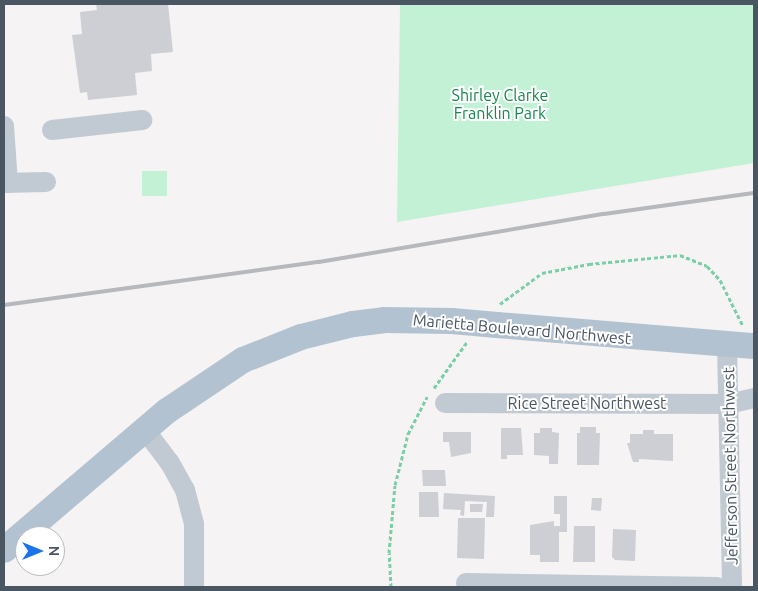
<!DOCTYPE html>
<style>
body{margin:0}
#map{position:relative;width:758px;height:591px;overflow:hidden;background:#f5f3f3;font-family:Ubuntu,sans-serif}
div>[style]{position:absolute}
[style*='--x']{left:calc(var(--x)*1px);top:calc(var(--y)*1px);width:calc(var(--w)*1px);rotate:calc(var(--a)*1deg)}
.green>*{inset:0;background:#c3f1d5}
.building>*{inset:0;background:#cdcfd5}
.path>*{height:3px;margin-top:-1.5px;transform-origin:0;background:repeating-linear-gradient(90deg,#7ad0a6 0 4px,transparent 0 6.5px)}
.minor>*{height:20px;margin:-10px;padding:0 10px;transform-origin:10px;border-radius:10px;background:#c1cad2}
.major>*{height:26px;margin:-13px;padding:0 13px;transform-origin:13px;border-radius:13px;background:#b3c2d1}
.rail>*{height:4px;margin:-2px;padding:0 2px;transform-origin:2px;border-radius:2px;background:#b5b8bd}
.major-bridge>*{height:26px;margin:-13px;padding:0 13px;transform-origin:13px;border-radius:13px;background:#b3c2d1}
span{translate:-50% -50%;white-space:nowrap;text-align:center;line-height:1.15;-webkit-text-stroke:4px #fff;paint-order:stroke}
.park-label{font-size:16px;color:#17864f}
.street-label{font-size:16px;color:#4a5661}
.frame{position:absolute;inset:0;border:5px solid #4a5661;pointer-events:none}
.north{position:absolute;left:15px;top:526px;width:50px;height:50px;box-sizing:border-box;background:#fff;border:1px solid #b7bbc0;border-radius:50%;rotate:90deg;font-size:14px;font-weight:700;line-height:20px;text-align:center;color:#4a5661}
.north::after{content:'';display:block;margin:auto;width:18px;height:22px;background:#1a73e8;clip-path:polygon(50% 0,100% 100%,50% 72%,0 100%)}
</style>
<div id="map">
<div class="green">
<i style="clip-path:polygon(400px 4px,754px 4px,754px 163px,397px 222px)"></i>
<i style="clip-path:polygon(142px 171px,167px 171px,167px 196px,142px 196px)"></i>
</div>
<div class="building">
<i style="clip-path:polygon(96px 4px,168px 4px,173px 52px,151px 54px,152px 71px,135px 73px,137px 95px,88px 100px,87px 92px,80px 93px,72px 35px,82px 34px,80px 12px,97px 10px)"></i>
<i style="clip-path:polygon(580px 427px,596px 427px,596px 433px,600px 433px,599px 465px,577px 465px,577px 433px,580px 433px)"></i>
<i style="clip-path:polygon(501px 428px,521px 428px,523px 455px,507px 455px,507px 459px,501px 459px)"></i>
<i style="clip-path:polygon(540px 428px,552px 428px,552px 432px,559px 433px,558px 464px,549px 464px,549px 456px,534px 455px,534px 433px,540px 433px)"></i>
<i style="clip-path:polygon(643px 430px,654px 430px,654px 434px,673px 434px,673px 461px,639px 459px,639px 462px,633px 462px,627px 443px,630px 443px,630px 434px,643px 434px)"></i>
<i style="clip-path:polygon(443px 432px,471px 432px,471px 453px,451px 457px,449px 442px,443px 442px)"></i>
<i style="clip-path:polygon(422px 470px,445px 470px,446px 486px,423px 486px)"></i>
<i style="clip-path:polygon(419px 492px,438px 492px,439px 517px,419px 517px)"></i>
<i style="clip-path:polygon(444px 493px,495px 496px,494px 517px,486px 517px,487px 502px,465px 501px,464px 516px,460px 515px,461px 510px,443px 509px)"></i>
<i style="clip-path:polygon(554px 496px,567px 496px,567px 532px,559px 532px,559px 562px,540px 562px,540px 555px,530px 555px,530px 525px,554px 521px,554px 526px,560px 526px,560px 514px,554px 514px)"></i>
<i style="clip-path:polygon(592px 498px,602px 498px,601px 511px,591px 510px)"></i>
<i style="clip-path:polygon(470px 504px,483px 504px,482px 512px,470px 512px)"></i>
<i style="clip-path:polygon(458px 518px,485px 518px,484px 559px,457px 558px)"></i>
<i style="clip-path:polygon(574px 526px,595px 526px,595px 562px,573px 562px)"></i>
<i style="clip-path:polygon(613px 529px,636px 530px,635px 561px,615px 560px,612px 557px)"></i>
</div>
<div class="path">
<i style="--x:500;--y:304;--w:52;--a:-36.4"></i>
<i style="--x:542;--y:273;--w:48;--a:-10.8"></i>
<i style="--x:589;--y:264;--w:91;--a:-5.6"></i>
<i style="--x:680;--y:255;--w:29;--a:22"></i>
<i style="--x:707;--y:266;--w:19;--a:47"></i>
<i style="--x:720;--y:280;--w:51;--a:63.4"></i>
<i style="--x:434;--y:388;--w:57;--a:-54.3"></i>
<i style="--x:391;--y:587;--w:34;--a:-93"></i>
<i style="--x:389;--y:553;--w:68;--a:-85"></i>
<i style="--x:395;--y:485;--w:53;--a:-75.7"></i>
<i style="--x:408;--y:434;--w:42;--a:-62.8"></i>
</div>
<div class="minor">
<i style="--x:4;--y:126;--w:57;--a:86"></i>
<i style="--x:52;--y:130;--w:91;--a:-6.3"></i>
<i style="--x:4;--y:183;--w:42;--a:-1.4"></i>
<i style="--x:727;--y:345;--w:242;--a:88.8"></i>
<i style="--x:445;--y:403;--w:283;--a:0.2"></i>
<i style="--x:728;--y:404;--w:27;--a:-13"></i>
<i style="--x:145;--y:430;--w:41;--a:52.9"></i>
<i style="--x:170;--y:463;--w:31;--a:61"></i>
<i style="--x:185;--y:490;--w:35;--a:75"></i>
<i style="--x:194;--y:524;--w:63;--a:90"></i>
<i style="--x:466;--y:583;--w:251;--a:0.9"></i>
</div>
<div class="major">
<i style="--x:497;--y:325;--w:258;--a:4.7"></i>
<i style="--x:4;--y:550;--w:214;--a:-40.5"></i>
<i style="--x:167;--y:411;--w:92;--a:-33.9"></i>
<i style="--x:243;--y:360;--w:62;--a:-21.6"></i>
<i style="--x:301;--y:337;--w:54;--a:-14"></i>
<i style="--x:353;--y:324;--w:31;--a:-7"></i>
<i style="--x:384;--y:320;--w:68;--a:0.8"></i>
</div>
<div class="rail">
<i style="--x:4;--y:305;--w:318;--a:-7.8"></i>
<i style="--x:319;--y:262;--w:289;--a:-9.6"></i>
<i style="--x:604;--y:214;--w:151;--a:-8"></i>
</div>
<div class="major-bridge">
<i style="--x:452;--y:321;--w:45;--a:5.1"></i>
</div>
<div class="park-label">
<span style="left:500px;top:104px">Shirley Clarke<br>Franklin Park</span>
</div>
<div class="street-label">
<span style="left:522px;top:329px;rotate:5deg">Marietta Boulevard Northwest</span>
<span style="left:587px;top:403px">Rice Street Northwest</span>
<span style="left:730px;top:466px;rotate:-91deg">Jefferson Street Northwest</span>
</div>
<div class="frame"></div>
<div class="north">N</div>
</div>
